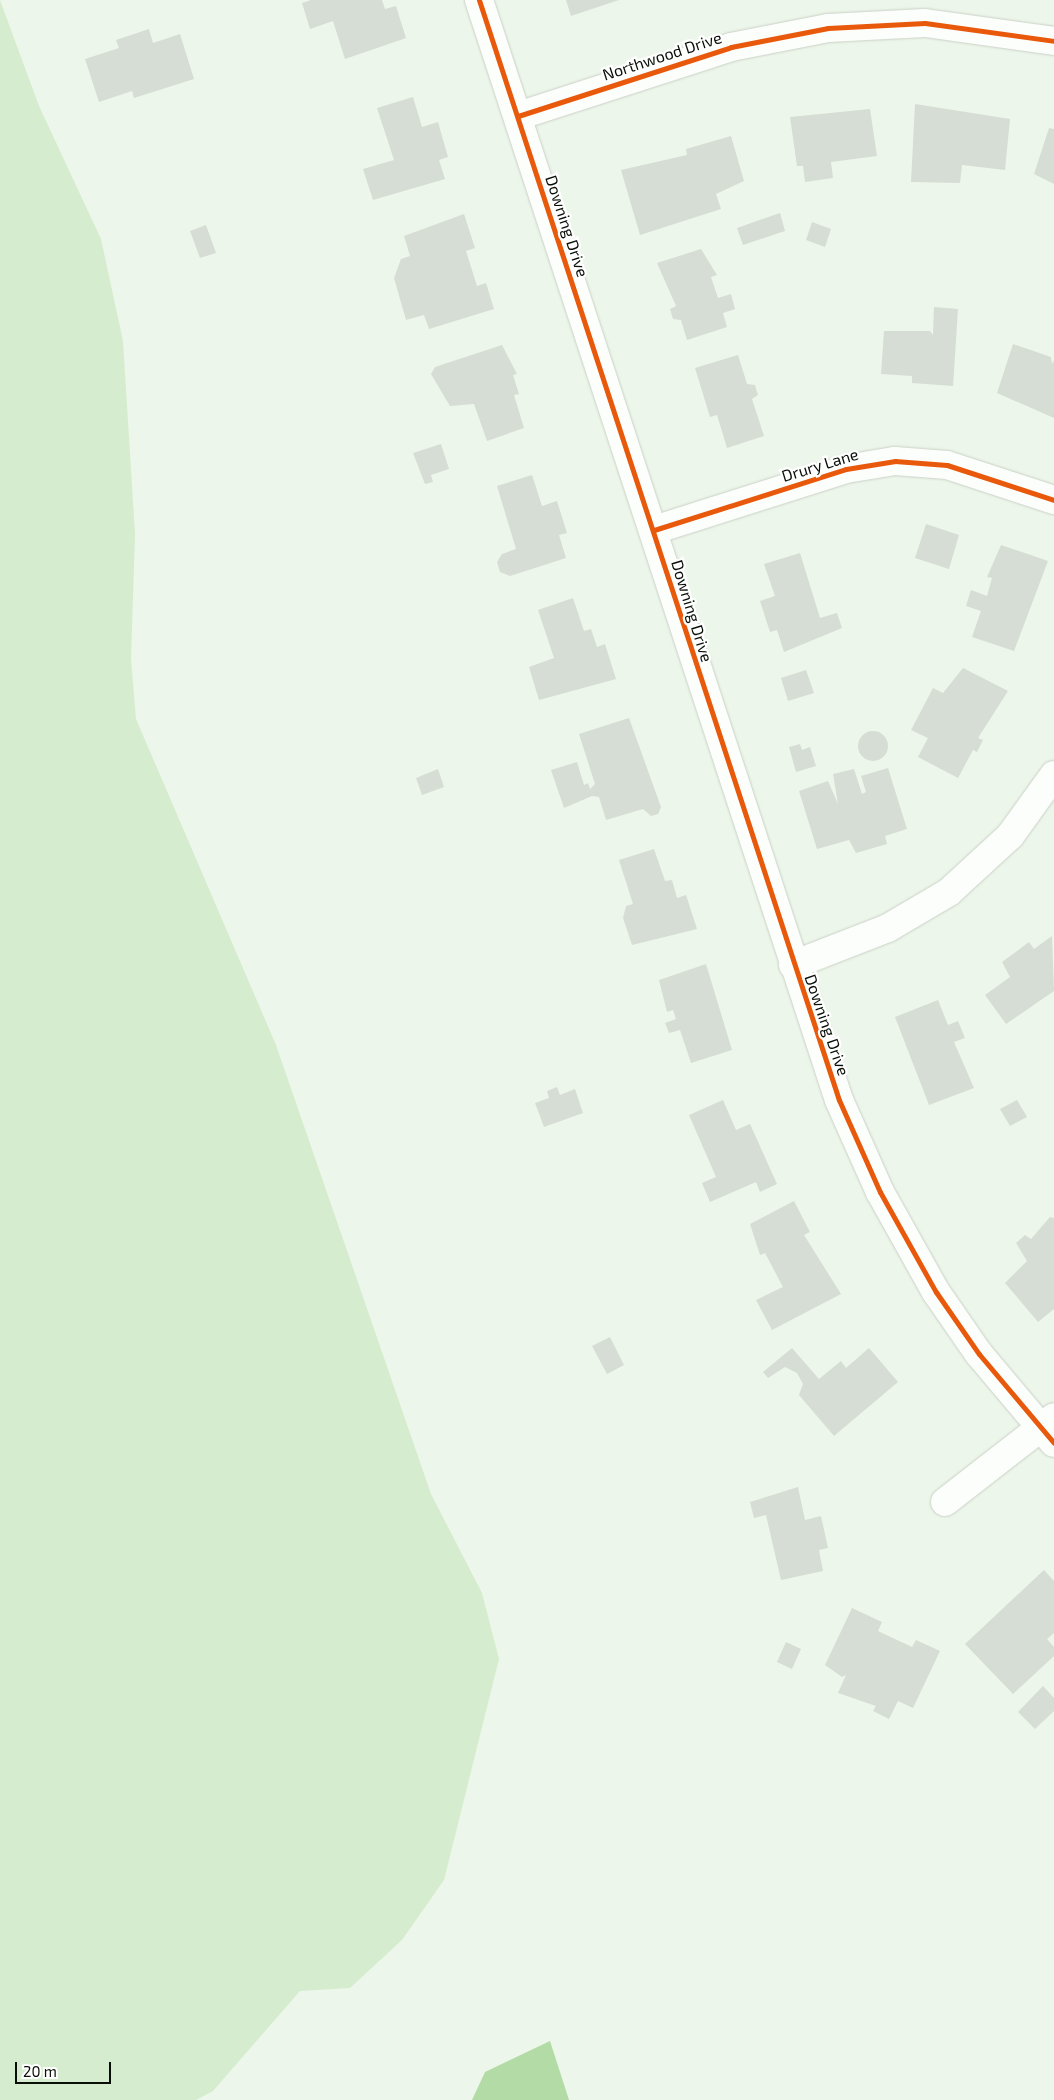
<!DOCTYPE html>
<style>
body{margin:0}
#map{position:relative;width:1054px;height:2100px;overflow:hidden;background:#edf6ea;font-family:"Exo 2",sans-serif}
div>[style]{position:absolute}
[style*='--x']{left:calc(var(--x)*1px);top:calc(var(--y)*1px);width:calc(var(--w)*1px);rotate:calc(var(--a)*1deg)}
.green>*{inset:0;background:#d5ecce}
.water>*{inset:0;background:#b3dba5}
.building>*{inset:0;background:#d6ddd4}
.round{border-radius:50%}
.roads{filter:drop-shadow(0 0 1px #cad1c7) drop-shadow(0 0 1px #cad1c7)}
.minor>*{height:28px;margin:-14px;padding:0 14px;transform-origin:14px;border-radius:14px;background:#fcfefc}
.cycleway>*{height:5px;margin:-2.5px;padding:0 2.5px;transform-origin:2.5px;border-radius:2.5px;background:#e8590c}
span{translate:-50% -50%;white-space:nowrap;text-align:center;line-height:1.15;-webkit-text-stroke:4.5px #fff;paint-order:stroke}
.street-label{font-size:16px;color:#090f08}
.scale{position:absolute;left:15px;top:2062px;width:96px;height:22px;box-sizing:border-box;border:2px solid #090f08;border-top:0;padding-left:6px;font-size:15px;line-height:18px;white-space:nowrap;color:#090f08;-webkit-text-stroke:4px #fff;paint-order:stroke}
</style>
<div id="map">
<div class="green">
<i style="clip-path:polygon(0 0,39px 106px,101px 239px,123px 341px,135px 534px,131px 659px,136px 719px,276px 1045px,431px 1494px,482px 1593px,499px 1659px,444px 1880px,402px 1940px,350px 1988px,300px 1991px,213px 2091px,196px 2100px,0 2100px)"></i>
</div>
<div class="water">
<i style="clip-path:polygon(550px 2041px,569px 2100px,472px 2100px,485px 2072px)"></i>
</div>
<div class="building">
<i style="clip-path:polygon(311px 0,382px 0,385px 9px,396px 6px,406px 38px,345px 59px,333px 21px,310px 29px,302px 3px)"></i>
<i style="clip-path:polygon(566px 0,619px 0,571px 16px)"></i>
<i style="clip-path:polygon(149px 29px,153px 43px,180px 34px,194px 79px,134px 98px,132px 91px,99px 102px,85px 59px,119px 48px,116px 40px)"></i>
<i style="clip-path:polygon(413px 97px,422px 127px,438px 122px,448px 157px,439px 160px,445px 179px,373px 200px,363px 169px,394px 160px,377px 108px)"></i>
<i style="clip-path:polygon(915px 104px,1010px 119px,1005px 170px,962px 165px,960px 183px,911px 182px)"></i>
<i style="clip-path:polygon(870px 109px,877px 156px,831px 162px,833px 178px,805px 182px,803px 166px,797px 166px,790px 117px)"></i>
<i style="clip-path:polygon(1049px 128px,1054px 129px,1054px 184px,1034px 174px)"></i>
<i style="clip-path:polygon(731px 136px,744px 181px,716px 194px,721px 209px,640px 235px,621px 170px,687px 155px,686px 149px)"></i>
<i style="clip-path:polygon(780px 213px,785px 231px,743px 245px,737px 228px)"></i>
<i style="clip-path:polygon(464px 214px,475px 248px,466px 251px,477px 286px,486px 283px,494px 309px,429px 329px,424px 315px,406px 320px,394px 278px,401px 259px,410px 256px,404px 236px)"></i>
<i style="clip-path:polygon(812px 222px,831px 229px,825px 247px,806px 240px)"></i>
<i style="clip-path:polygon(206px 225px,216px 253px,200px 258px,190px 231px)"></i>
<i style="clip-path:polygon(701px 249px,717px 275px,711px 277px,718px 298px,731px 294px,735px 309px,723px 313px,727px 327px,687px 340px,681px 320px,673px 319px,670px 309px,676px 306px,657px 263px)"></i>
<i style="clip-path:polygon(934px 307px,958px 309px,953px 386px,912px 383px,912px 376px,881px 374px,884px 331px,930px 331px,933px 335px)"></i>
<i style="clip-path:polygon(1013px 344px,1051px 357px,1052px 364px,1054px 360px,1054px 418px,997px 393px)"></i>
<i style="clip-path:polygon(502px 345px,517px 374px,513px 375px,519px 394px,514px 395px,524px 428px,487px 441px,474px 404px,450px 406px,431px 374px,435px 367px)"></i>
<i style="clip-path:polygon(738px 355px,747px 384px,755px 385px,758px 395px,752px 399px,764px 436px,727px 448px,717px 415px,710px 417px,695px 368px)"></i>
<i style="clip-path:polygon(441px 444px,449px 469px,431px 475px,433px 482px,425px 484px,413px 453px)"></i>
<i style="clip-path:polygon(532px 475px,542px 506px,557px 501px,567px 533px,559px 535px,566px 558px,510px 576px,500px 572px,497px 562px,502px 554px,516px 549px,497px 486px)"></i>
<i style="clip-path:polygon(926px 524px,959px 535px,949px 569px,915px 558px)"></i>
<i style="clip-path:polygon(1001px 545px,1048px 561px,1014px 651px,972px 637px,981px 611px,966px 606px,971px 590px,987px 596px,992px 578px,987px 577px)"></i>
<i style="clip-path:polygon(800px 553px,820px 618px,837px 613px,842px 628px,784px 652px,777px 630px,770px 632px,760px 601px,775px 596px,764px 564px)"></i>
<i style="clip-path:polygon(573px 598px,584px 631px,591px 629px,597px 647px,605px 644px,616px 679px,539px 700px,529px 667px,554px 658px,538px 610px)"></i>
<i style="clip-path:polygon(963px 668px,1008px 691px,978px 738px,983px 740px,977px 752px,973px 750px,958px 778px,918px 757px,928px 738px,911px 730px,933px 688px,943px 693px)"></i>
<i style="clip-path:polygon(806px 670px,814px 693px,788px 701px,781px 678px)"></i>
<i style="clip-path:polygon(629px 718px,661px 807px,658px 814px,651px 816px,643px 809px,606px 820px,599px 797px,592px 796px,564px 808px,551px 770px,577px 762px,584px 785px,588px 783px,590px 789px,595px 784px,579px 734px)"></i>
<i class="round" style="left:858px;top:731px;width:30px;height:30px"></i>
<i style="clip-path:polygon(800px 744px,802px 750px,810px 747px,816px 766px,796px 772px,789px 747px)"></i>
<i style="clip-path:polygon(888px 768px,907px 829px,885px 836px,887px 844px,856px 853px,849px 840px,817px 849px,799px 791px,828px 781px,838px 804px,833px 774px,854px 769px,862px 794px,866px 792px,861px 776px)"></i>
<i style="clip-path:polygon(438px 769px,444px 787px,422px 795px,416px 778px)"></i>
<i style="clip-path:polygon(654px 849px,665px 881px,672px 880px,677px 898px,686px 895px,697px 929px,632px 945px,623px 918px,626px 906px,633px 904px,619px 860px)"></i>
<i style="clip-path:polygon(1052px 936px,1054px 991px,1006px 1024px,985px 995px,1010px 977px,1002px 962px,1029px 942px,1034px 949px)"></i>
<i style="clip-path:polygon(706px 964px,732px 1050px,691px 1063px,680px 1030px,669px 1033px,665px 1023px,676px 1019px,673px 1010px,667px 1012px,659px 980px)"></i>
<i style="clip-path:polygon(938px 1000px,948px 1025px,958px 1021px,965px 1038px,954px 1042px,974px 1088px,929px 1105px,895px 1017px)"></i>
<i style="clip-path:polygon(557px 1087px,560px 1095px,575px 1089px,583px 1113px,544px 1127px,535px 1103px,549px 1098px,547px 1091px)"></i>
<i style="clip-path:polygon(723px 1100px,736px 1130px,750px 1124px,777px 1184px,760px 1192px,756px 1182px,710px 1202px,702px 1183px,716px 1177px,689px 1115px)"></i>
<i style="clip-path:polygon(1017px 1100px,1027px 1117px,1010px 1126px,1000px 1109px)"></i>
<i style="clip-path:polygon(794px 1201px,810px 1232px,804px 1235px,841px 1294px,772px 1330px,756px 1300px,783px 1287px,765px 1253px,760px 1255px,750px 1224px)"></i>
<i style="clip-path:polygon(1050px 1217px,1054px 1218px,1054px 1309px,1038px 1322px,1005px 1283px,1027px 1261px,1016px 1243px,1025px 1235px,1031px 1239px)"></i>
<i style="clip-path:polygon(610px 1337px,624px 1365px,607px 1374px,592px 1346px)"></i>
<i style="clip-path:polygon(792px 1348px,819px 1379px,841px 1361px,846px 1368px,869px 1348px,898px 1382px,834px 1436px,799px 1395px,803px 1384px,797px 1373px,785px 1367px,768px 1378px,763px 1372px)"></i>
<i style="clip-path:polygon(798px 1487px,805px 1520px,821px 1516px,828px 1548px,819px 1550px,823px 1571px,781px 1580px,766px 1515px,754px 1518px,750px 1502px)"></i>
<i style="clip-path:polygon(1044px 1570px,1054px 1581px,1054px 1633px,1047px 1639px,1054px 1647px,1054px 1656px,1013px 1694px,965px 1644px)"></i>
<i style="clip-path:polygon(852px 1608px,882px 1622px,878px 1631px,912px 1647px,916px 1640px,940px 1651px,913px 1708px,898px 1701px,889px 1719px,873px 1711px,876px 1706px,838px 1693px,846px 1675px,842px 1677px,825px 1665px)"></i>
<i style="clip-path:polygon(786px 1642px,801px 1649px,792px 1669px,777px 1662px)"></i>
<i style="clip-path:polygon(1043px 1686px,1054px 1698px,1054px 1711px,1035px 1729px,1018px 1712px)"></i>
</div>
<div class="roads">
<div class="minor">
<i style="--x:479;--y:0;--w:1157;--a:71.88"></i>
<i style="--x:839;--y:1100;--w:101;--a:66"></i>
<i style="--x:880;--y:1192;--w:115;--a:60.8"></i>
<i style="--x:936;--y:1292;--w:75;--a:55.3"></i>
<i style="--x:979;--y:1354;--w:116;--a:49.9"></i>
<i style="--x:518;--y:116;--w:224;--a:-17.9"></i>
<i style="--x:731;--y:47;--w:99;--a:-11.1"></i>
<i style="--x:828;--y:28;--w:97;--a:-3"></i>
<i style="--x:925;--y:23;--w:130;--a:7.9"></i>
<i style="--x:654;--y:530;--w:201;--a:-17.6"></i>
<i style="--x:846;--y:469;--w:50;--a:-9.3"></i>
<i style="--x:895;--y:461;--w:52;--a:4.4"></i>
<i style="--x:947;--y:465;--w:113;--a:18.1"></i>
<i style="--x:793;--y:965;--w:102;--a:-21.3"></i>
<i style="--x:888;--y:928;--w:71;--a:-30.5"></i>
<i style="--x:949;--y:892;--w:83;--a:-42.6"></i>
<i style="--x:1010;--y:836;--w:75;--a:-54.2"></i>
<i style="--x:945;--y:1502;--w:138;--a:-37.9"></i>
</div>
</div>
<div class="cycleway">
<i style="--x:479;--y:0;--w:1157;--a:71.88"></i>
<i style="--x:839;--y:1100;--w:101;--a:66"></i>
<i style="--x:880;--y:1192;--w:115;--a:60.8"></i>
<i style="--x:936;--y:1292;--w:75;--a:55.3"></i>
<i style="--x:979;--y:1354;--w:116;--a:49.9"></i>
<i style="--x:518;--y:116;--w:224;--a:-17.9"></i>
<i style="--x:731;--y:47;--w:99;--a:-11.1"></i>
<i style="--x:828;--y:28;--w:97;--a:-3"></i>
<i style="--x:925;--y:23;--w:130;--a:7.9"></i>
<i style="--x:654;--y:530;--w:201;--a:-17.6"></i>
<i style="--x:846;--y:469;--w:50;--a:-9.3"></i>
<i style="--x:895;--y:461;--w:52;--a:4.4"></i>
<i style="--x:947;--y:465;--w:113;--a:18.1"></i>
</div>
<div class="street-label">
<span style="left:662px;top:56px;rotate:-18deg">Northwood Drive</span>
<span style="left:567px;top:226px;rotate:72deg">Downing Drive</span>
<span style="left:820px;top:465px;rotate:-17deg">Drury Lane</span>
<span style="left:692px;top:611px;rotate:73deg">Downing Drive</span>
<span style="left:827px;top:1025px;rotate:71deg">Downing Drive</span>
</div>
<div class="scale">20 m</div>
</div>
